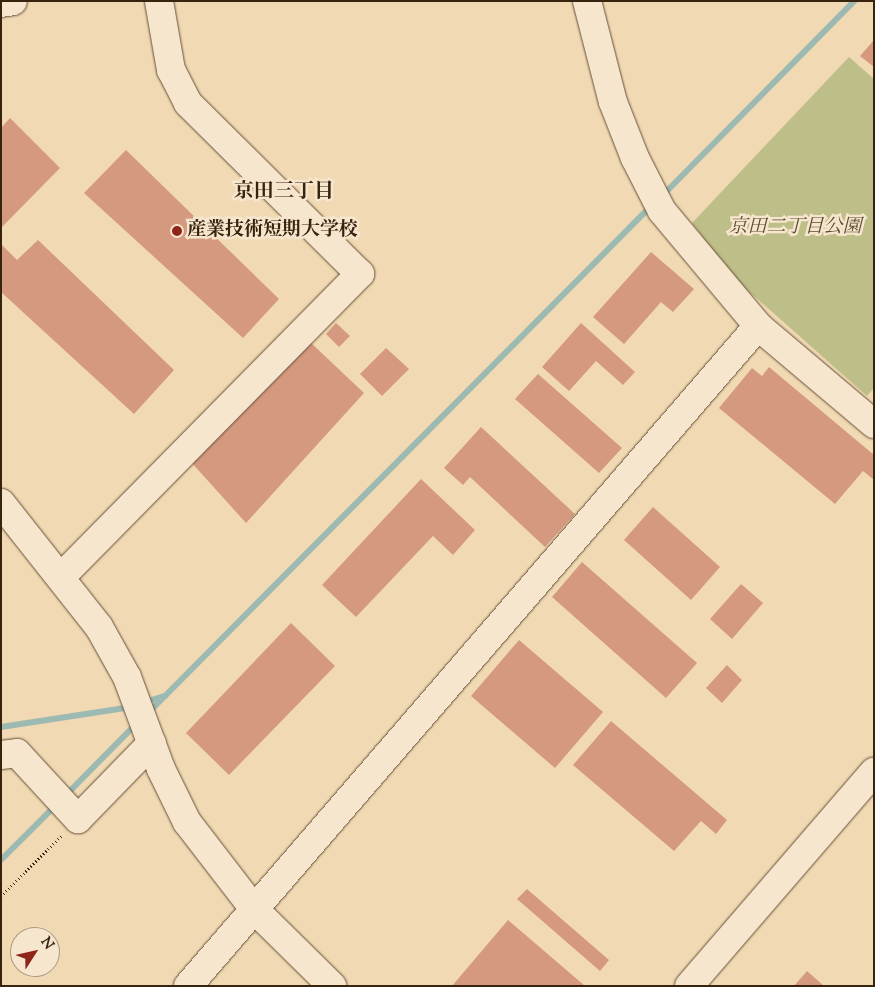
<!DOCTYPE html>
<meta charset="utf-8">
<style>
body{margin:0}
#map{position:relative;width:875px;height:987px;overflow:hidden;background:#f1d9b3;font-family:"Sorts Mill Goudy","Noto Serif JP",serif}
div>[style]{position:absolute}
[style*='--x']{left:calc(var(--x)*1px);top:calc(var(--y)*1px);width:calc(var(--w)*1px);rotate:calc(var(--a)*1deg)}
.green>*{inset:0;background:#bebe89}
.stream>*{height:6px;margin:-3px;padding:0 3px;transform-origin:3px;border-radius:3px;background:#9cb9b2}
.building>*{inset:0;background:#d59980}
.path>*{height:3px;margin-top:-1.5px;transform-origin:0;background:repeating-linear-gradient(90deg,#38230f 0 1px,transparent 0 3.5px)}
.roads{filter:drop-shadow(0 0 1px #665038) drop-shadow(0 0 1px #665038)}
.minor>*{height:28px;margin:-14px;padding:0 14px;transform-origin:14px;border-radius:14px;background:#f6e6ce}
.dots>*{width:14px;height:14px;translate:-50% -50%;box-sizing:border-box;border:2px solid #f6e6ce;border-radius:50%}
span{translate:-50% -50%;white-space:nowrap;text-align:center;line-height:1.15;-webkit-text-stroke:5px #f6e6ce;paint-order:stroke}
.park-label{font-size:19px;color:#5a4a2e;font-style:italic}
.poi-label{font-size:19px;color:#38230f;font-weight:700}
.left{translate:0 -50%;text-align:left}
.neighbourhood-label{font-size:20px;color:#38230f;font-weight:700}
.frame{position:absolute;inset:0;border:2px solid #38230f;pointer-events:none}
.north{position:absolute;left:10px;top:927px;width:50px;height:50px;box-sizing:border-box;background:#f6e6ce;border:1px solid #aa9882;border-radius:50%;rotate:55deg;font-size:14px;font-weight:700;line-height:20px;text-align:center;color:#38230f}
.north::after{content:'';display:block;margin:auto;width:18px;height:22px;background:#8f2418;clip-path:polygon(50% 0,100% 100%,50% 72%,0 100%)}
</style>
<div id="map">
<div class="green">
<i style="clip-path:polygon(849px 57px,874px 79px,874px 388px,867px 396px,737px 281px,692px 223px)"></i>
</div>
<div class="stream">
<i style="--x:661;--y:197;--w:275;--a:-45.4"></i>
<i style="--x:142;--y:703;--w:24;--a:-17"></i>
<i style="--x:165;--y:696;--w:692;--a:-45.23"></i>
<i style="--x:147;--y:714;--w:23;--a:-45"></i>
<i style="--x:1;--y:727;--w:132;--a:-8.7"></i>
<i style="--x:66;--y:795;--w:100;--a:-45.4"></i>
<i style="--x:1;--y:860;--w:79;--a:-45"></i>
</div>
<div class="building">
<i style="clip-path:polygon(874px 40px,874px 67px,860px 56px)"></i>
<i style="clip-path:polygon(10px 118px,60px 168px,1px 228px,1px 128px)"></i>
<i style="clip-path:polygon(126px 150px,279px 299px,243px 338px,84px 193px)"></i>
<i style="clip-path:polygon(38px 240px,174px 370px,134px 414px,1px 292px,1px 244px,17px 260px)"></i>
<i style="clip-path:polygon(651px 252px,694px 289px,673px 312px,661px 302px,624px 344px,593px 317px)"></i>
<i style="clip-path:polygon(336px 323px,350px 336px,339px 347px,326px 334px)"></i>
<i style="clip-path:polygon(581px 323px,635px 372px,623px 385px,596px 361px,569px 391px,542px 367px)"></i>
<i style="clip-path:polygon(309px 341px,364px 393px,246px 523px,191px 462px)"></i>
<i style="clip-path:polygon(386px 348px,409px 369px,382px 396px,360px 374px)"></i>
<i style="clip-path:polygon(769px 367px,874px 455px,874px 480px,863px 471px,835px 504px,719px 408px,752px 368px,762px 376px)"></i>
<i style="clip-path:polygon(538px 374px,622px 448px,599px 473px,515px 399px)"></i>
<i style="clip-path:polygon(481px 427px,575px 514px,545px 547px,470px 477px,463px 485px,444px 468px)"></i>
<i style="clip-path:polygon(421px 479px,475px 530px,453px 555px,433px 536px,356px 617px,322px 585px)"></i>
<i style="clip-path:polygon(653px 507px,720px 567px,691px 600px,624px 540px)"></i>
<i style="clip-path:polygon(582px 562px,697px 663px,666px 698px,552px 597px)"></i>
<i style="clip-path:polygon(741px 584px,763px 603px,732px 639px,710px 619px)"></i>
<i style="clip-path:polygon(291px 623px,335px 666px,229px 775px,186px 733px)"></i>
<i style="clip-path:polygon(519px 640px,603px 712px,555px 768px,471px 696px)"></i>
<i style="clip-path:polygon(727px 665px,742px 680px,722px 703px,706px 688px)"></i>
<i style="clip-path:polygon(611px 721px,727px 820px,716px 834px,701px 821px,674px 851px,573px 765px)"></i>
<i style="clip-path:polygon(527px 889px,609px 960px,600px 971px,517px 899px)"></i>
<i style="clip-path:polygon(508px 920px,585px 986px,452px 986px)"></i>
<i style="clip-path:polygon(807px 971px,824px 986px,794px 986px)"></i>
</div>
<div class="path">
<i style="--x:1;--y:896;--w:86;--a:-45"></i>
</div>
<div class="roads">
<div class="minor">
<i style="--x:587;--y:1;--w:104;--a:75.6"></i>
<i style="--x:613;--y:102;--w:60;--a:68.6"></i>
<i style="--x:635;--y:158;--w:59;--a:63"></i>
<i style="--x:662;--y:211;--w:150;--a:50.1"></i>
<i style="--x:758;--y:326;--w:152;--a:40.2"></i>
<i style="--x:1;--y:3;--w:12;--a:-9"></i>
<i style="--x:1;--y:503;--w:158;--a:51.7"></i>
<i style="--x:99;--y:627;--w:57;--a:60.8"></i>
<i style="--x:127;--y:677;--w:98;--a:69.7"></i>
<i style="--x:161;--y:769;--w:59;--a:63.9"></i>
<i style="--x:187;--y:822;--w:110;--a:52.4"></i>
<i style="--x:254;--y:909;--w:110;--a:44.6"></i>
<i style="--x:61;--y:577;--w:426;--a:-45.4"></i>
<i style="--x:360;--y:274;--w:243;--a:-135.2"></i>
<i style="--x:188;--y:103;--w:37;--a:-117"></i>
<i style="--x:171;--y:70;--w:70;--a:-99.9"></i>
<i style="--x:1;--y:755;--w:16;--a:-7"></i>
<i style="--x:17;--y:753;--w:90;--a:47.3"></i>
<i style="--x:78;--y:819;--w:106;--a:-45.8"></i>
<i style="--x:188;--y:986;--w:872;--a:-49.18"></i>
<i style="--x:689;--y:986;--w:283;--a:-49.2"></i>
</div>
</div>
<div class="dots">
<i style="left:177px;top:231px;background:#8f2418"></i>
</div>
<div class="park-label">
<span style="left:795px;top:228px">京田二丁目公園</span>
</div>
<div class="poi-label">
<span class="left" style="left:187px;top:231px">産業技術短期大学校</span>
</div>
<div class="neighbourhood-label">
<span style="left:284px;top:192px">京田三丁目</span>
</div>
<div class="frame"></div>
<div class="north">N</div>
</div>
